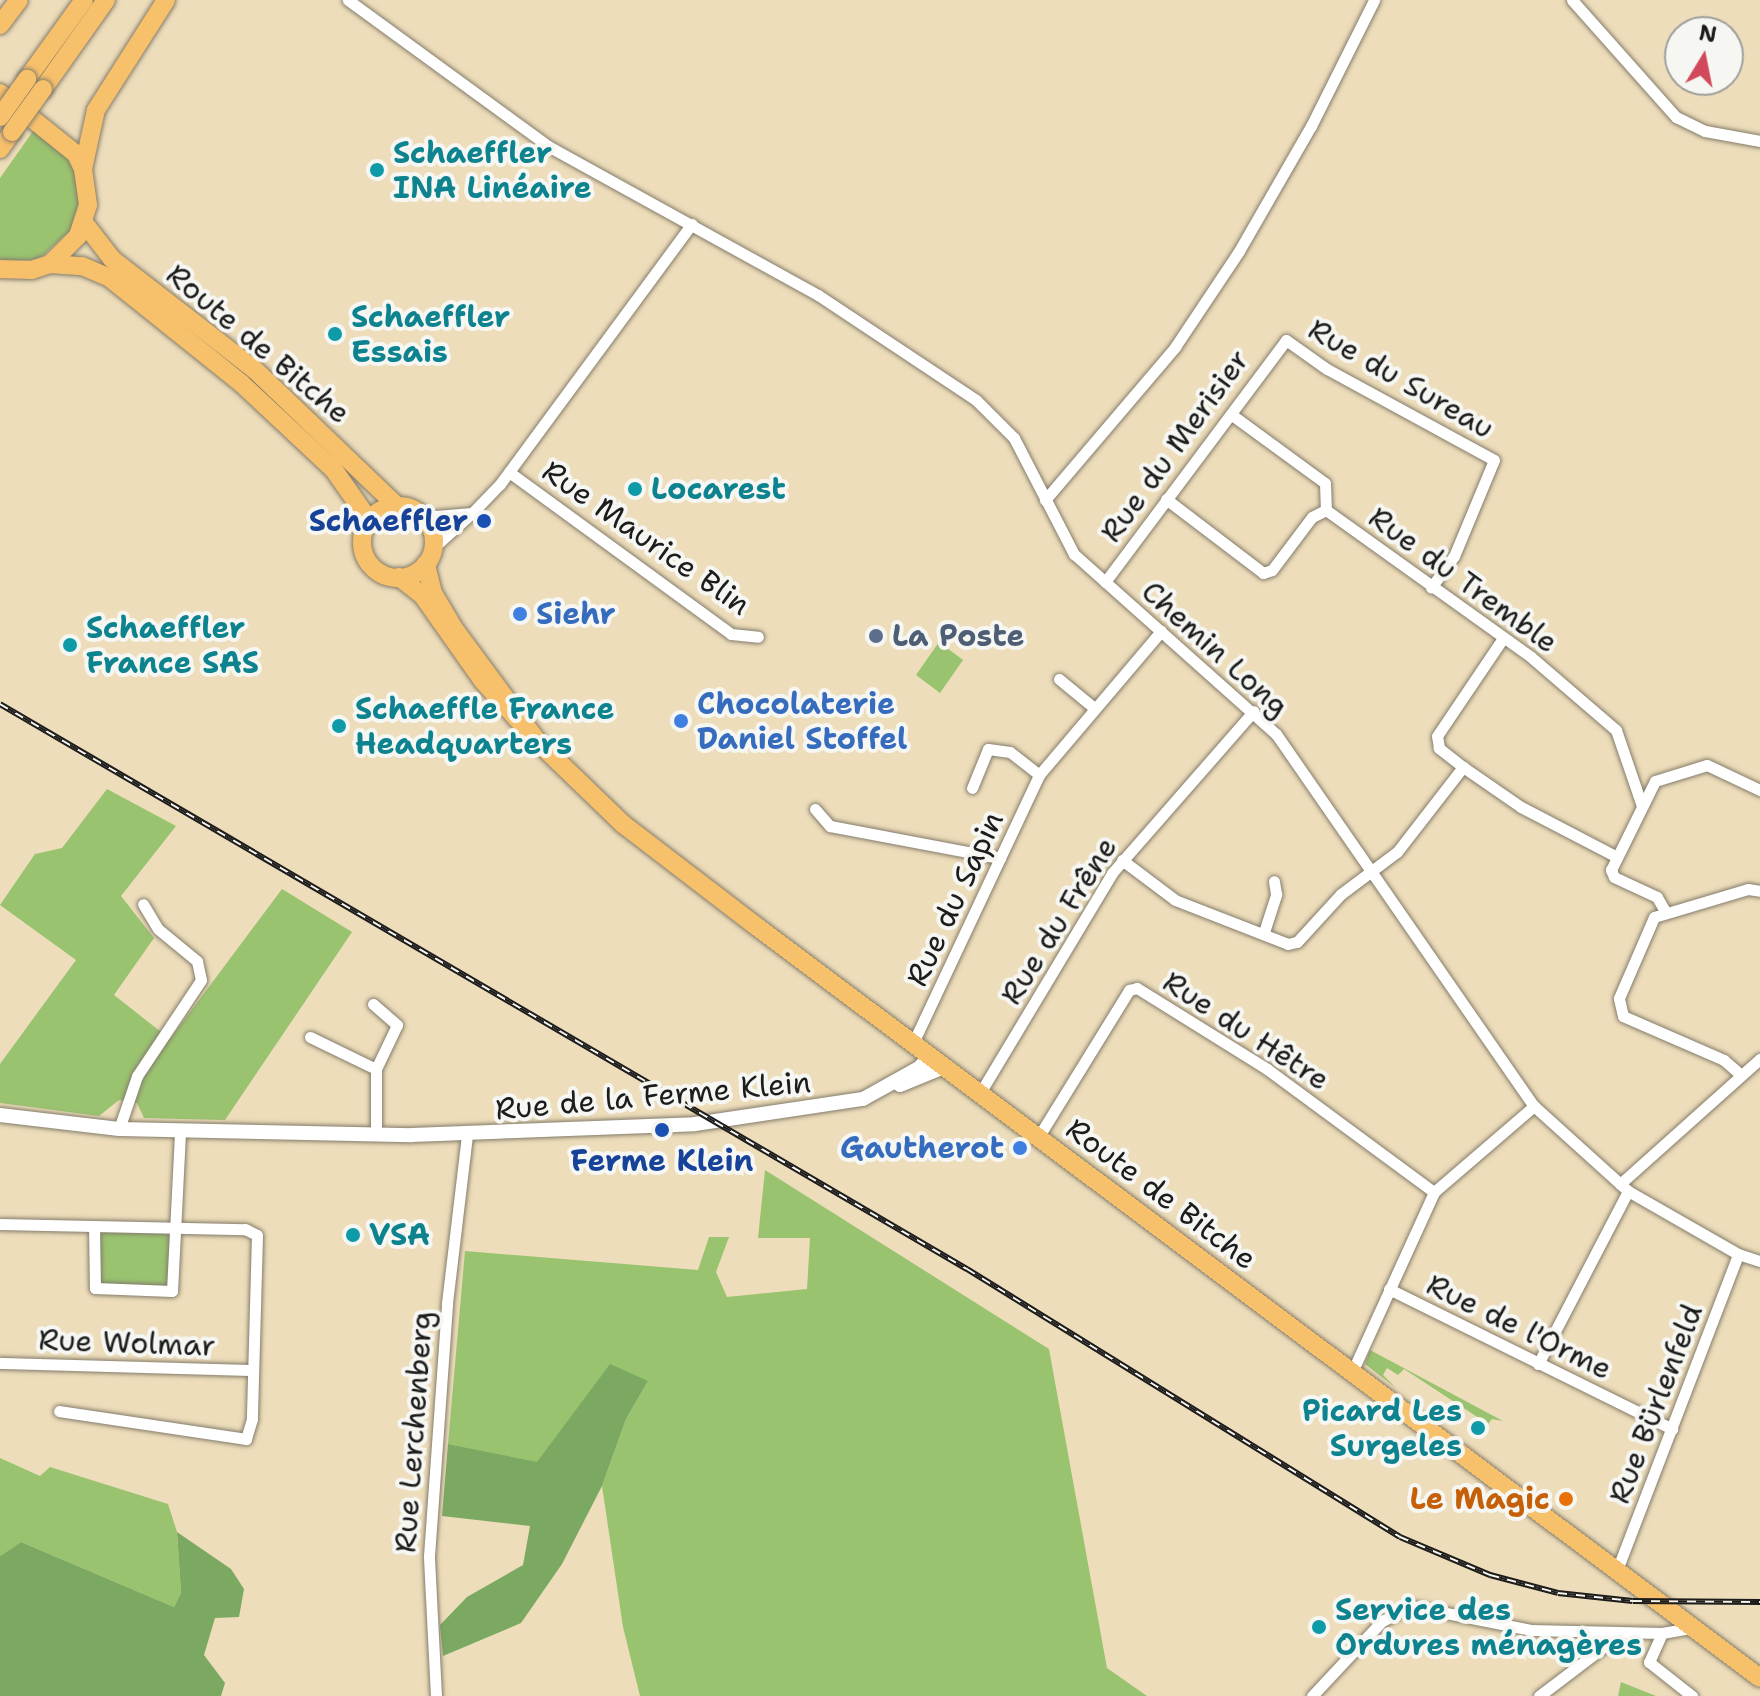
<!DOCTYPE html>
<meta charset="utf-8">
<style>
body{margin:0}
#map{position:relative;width:1760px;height:1696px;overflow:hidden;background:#edddba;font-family:"Shantell Sans",sans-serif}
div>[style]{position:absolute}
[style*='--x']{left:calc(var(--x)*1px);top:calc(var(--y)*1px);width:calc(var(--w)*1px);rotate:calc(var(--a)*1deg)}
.green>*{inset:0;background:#9ac370}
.forest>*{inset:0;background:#7ba962}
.roads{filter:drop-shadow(0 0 2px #847c6b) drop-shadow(0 0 2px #847c6b)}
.minor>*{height:11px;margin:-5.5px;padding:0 5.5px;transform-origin:5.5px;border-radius:5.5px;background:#fff}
.tertiary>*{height:14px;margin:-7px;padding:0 7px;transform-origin:7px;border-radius:7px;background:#fff}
.primary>*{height:18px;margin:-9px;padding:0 9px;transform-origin:9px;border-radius:9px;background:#f7c06b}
.primary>.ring{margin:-9px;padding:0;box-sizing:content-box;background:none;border:18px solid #f7c06b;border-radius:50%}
.trunk>*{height:18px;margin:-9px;padding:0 9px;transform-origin:9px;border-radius:9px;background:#f7c06b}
.rail>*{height:6px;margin-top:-3px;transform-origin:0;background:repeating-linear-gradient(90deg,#f6f6f2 0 9px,#1c1c1c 0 18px);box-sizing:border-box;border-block:2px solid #1c1c1c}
.bridges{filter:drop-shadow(0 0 2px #847c6b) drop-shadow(0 0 2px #847c6b)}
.trunk-bridge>*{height:18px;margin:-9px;padding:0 9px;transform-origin:9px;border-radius:9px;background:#f7c06b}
.dots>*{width:22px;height:22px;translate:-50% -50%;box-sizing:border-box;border:4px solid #f6f6f2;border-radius:50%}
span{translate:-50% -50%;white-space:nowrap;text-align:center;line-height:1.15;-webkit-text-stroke:8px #f6f6f2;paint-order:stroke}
.culture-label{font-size:30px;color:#0d838f;font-weight:700}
.left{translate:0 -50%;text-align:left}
.right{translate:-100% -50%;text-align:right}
.street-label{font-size:30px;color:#1c1c1c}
.transit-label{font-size:30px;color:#164399;font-weight:700}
.shop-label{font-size:30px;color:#366cbe;font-weight:700}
.service-label{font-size:30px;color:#4e5e75;font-weight:700}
.food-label{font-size:30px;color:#c56008;font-weight:700}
.north{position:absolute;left:1664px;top:16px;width:80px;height:80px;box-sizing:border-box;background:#f6f6f2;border:2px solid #9f9f9c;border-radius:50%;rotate:10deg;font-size:22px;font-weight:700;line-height:32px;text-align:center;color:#1c1c1c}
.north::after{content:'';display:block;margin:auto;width:28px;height:36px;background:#d1495b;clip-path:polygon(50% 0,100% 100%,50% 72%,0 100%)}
</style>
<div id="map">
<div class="green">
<i style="clip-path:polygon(36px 127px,63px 150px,75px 169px,80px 206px,77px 224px,39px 259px,0 262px,0 178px)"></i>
<i style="clip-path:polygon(939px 642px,963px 660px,940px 693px,916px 675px)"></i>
<i style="clip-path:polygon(107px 789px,176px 826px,121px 896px,154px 938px,114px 995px,170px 1039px,282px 889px,352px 932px,225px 1120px,144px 1118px,137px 1103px,119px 1100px,99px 1116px,0 1103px,0 1064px,76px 960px,0 905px,35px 854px,62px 848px)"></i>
<i style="clip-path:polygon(765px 1170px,1049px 1349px,1107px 1668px,1147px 1696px,640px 1696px,623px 1627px,602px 1486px,626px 1419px,648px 1381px,537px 1463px,448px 1444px,465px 1251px,698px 1270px,709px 1237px,729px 1237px,716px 1272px,727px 1297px,807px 1289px,810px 1238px,758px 1238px)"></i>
<i style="clip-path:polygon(104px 1231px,166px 1233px,172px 1239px,170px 1282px,164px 1288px,104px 1286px,98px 1280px,99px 1237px)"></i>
<i style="clip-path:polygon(1370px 1350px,1503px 1421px,1492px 1419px,1488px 1424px,1404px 1369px,1398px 1375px,1387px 1368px,1383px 1375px,1396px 1388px,1365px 1364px)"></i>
<i style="clip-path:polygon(0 1458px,40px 1476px,50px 1467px,168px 1504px,177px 1532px,181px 1593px,174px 1607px,21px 1542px,0 1556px)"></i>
<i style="clip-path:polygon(1621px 1682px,1656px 1696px,1618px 1696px)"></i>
</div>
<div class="forest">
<i style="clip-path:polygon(610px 1364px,648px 1381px,626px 1419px,602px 1486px,562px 1564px,521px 1623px,443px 1656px,440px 1625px,467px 1597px,523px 1565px,530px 1526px,442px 1516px,448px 1444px,537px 1462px)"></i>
<i style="clip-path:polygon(177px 1532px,231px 1569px,244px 1589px,239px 1617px,215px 1618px,204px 1655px,225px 1683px,221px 1696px,0 1696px,0 1556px,21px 1542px,174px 1607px,181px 1593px)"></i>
</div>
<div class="roads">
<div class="minor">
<i style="--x:348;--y:0;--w:248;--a:36.1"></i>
<i style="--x:548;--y:146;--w:308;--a:28.9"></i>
<i style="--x:818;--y:295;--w:190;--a:33.6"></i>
<i style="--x:976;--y:400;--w:54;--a:45"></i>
<i style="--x:1014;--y:438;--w:131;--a:62.7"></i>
<i style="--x:1074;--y:554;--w:271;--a:41.7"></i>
<i style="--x:1276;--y:734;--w:453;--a:55.3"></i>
<i style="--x:1534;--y:1106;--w:127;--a:42.1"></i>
<i style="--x:1628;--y:1191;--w:127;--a:29.8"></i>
<i style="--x:1738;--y:1254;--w:23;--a:18"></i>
<i style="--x:1572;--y:0;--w:157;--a:48.4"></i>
<i style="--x:1676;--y:117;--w:32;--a:26"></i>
<i style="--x:1705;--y:131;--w:56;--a:10.3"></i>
<i style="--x:1232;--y:415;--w:115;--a:36.2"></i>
<i style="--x:1325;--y:483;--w:27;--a:88"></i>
<i style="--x:1326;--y:510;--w:252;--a:35.6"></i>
<i style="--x:1531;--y:657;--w:112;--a:40.7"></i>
<i style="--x:1616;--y:730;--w:80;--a:71.1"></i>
<i style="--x:509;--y:472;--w:275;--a:36.1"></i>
<i style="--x:731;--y:634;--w:27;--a:6"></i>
<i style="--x:1166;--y:499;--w:122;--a:37.3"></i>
<i style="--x:1263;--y:573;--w:9;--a:-18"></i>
<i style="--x:1272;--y:570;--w:66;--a:-53"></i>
<i style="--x:1312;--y:517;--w:16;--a:-27"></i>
<i style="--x:1045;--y:500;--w:201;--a:-49.6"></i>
<i style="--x:1175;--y:347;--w:115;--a:-56.3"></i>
<i style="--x:1239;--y:251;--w:144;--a:-60.1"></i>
<i style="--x:1311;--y:126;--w:141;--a:-63.4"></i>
<i style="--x:472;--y:513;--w:40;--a:-46"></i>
<i style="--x:500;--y:484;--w:323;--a:-53.6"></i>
<i style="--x:424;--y:517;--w:48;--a:-4.8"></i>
<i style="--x:472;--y:513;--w:52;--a:138.1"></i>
<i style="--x:1105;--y:582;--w:302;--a:-53.2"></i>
<i style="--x:1286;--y:340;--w:50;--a:35.3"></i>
<i style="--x:1327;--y:369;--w:190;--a:28.6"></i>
<i style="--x:1494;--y:460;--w:104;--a:112.6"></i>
<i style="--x:1454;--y:556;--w:39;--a:126"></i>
<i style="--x:1059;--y:679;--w:44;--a:39.5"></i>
<i style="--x:1463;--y:767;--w:70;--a:34.6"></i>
<i style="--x:1521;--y:807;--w:108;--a:27.5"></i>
<i style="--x:972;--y:788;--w:42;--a:-67.7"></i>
<i style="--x:988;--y:749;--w:22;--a:8"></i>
<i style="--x:1010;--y:752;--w:37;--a:38"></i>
<i style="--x:815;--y:809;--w:23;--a:49"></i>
<i style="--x:830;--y:826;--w:173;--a:10.7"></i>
<i style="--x:1122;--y:860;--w:66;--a:37"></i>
<i style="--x:1175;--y:900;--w:121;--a:21.3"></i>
<i style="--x:1288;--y:944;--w:9;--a:-13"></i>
<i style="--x:1297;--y:942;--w:65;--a:-47.5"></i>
<i style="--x:1341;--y:894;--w:70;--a:-36.9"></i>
<i style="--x:1397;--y:852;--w:108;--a:-52.2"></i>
<i style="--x:1463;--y:767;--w:31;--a:-142"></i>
<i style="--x:1439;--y:748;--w:12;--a:-99"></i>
<i style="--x:1437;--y:736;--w:118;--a:-56"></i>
<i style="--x:1665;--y:911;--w:16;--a:-120"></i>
<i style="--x:1657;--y:897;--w:47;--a:-155.1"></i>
<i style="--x:1614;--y:877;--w:8;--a:-113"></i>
<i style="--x:1611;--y:870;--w:99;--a:-63.7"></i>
<i style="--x:1655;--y:781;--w:54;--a:-17.1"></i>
<i style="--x:1707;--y:765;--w:59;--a:25.3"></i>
<i style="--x:1264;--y:932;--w:40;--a:-72"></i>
<i style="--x:1276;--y:894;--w:13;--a:-99"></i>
<i style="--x:373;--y:1004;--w:32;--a:41"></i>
<i style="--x:397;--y:1025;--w:49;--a:115.5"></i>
<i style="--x:376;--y:1069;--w:62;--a:90"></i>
<i style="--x:310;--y:1037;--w:73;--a:25.9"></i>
<i style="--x:913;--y:1043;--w:296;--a:-64.8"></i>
<i style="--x:1039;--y:775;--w:189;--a:-49.7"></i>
<i style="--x:1741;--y:1075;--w:23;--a:-139"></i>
<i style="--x:1724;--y:1060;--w:110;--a:-156.5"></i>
<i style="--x:1623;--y:1016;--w:18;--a:-103"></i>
<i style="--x:1619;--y:998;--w:88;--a:-66.6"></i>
<i style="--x:1654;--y:917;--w:98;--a:-16.6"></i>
<i style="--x:1748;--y:889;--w:12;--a:9"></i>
<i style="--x:980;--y:1093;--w:257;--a:-59"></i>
<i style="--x:1112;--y:873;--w:215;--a:-48.8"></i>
<i style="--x:119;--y:1129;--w:56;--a:-71.2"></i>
<i style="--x:137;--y:1076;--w:115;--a:-56.3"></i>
<i style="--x:201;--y:980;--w:19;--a:-102"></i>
<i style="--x:197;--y:961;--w:50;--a:-140.6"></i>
<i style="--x:158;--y:929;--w:29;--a:-121"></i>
<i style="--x:1039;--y:1136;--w:172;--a:-58.3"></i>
<i style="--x:1129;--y:990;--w:8;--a:-14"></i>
<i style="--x:1137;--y:988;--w:153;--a:31.9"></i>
<i style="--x:1267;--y:1069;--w:207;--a:36.4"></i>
<i style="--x:1620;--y:1184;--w:188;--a:-41.8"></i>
<i style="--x:0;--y:1224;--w:245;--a:1.2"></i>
<i style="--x:245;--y:1229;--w:13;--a:27"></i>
<i style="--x:257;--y:1235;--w:184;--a:91.6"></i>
<i style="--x:252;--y:1419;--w:21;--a:107"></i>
<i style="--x:246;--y:1439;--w:189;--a:-171.5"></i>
<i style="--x:94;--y:1226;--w:62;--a:89.1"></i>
<i style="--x:95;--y:1288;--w:77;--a:2.2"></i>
<i style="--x:172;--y:1291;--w:160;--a:-87.1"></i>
<i style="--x:1389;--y:1289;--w:316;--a:26.3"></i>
<i style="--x:0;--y:1363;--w:253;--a:1.6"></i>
<i style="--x:1538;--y:1364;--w:195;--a:-62.5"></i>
<i style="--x:1353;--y:1370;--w:196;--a:-65.5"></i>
<i style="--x:1434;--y:1192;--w:132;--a:-40.7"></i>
<i style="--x:1617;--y:1570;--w:338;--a:-69"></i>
<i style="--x:1662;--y:1633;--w:32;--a:114"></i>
<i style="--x:1649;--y:1662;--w:55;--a:38.3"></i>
<i style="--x:436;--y:1696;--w:140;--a:-92.9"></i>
<i style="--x:429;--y:1556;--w:254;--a:-85.9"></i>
<i style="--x:447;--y:1303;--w:168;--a:-83.2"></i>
<i style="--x:1312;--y:1696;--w:103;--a:-47"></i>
<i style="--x:1382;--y:1621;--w:33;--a:-27"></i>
<i style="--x:1411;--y:1606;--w:122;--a:11.3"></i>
<i style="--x:1531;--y:1630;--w:131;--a:1.3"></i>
<i style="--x:1662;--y:1633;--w:34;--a:-10"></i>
<i style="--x:1539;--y:1696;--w:104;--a:-37.2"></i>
</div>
<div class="tertiary">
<i style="--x:900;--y:1085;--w:48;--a:-22.2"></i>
<i style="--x:0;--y:1115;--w:120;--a:6.7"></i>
<i style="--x:119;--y:1129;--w:293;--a:1.2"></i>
<i style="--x:412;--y:1135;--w:283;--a:-2.2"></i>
<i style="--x:695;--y:1124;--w:170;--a:-8.5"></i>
<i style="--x:863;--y:1099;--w:64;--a:-29"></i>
<i style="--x:919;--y:1068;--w:16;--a:-47"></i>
</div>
<div class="primary">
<i style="--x:0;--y:93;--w:97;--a:38.8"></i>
<i style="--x:76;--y:154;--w:17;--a:65"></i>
<i style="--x:83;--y:169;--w:36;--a:82"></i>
<i style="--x:88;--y:205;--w:33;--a:108"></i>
<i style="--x:78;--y:236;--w:40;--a:135"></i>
<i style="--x:50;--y:264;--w:19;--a:162"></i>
<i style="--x:32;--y:270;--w:32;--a:-178"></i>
<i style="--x:85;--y:224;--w:44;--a:52.4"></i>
<i style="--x:112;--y:259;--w:180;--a:37.8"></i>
<i style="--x:254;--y:369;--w:198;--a:43.8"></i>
<i style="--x:50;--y:264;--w:32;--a:4"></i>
<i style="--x:82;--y:266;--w:30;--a:23"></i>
<i style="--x:110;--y:278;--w:168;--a:38.7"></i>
<i style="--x:241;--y:383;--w:127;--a:43.1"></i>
<i style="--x:334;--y:470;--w:61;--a:55"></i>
<i class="ring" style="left:362px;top:506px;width:54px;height:54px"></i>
<i style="--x:399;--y:577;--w:31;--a:38"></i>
<i style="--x:423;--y:596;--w:104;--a:54.8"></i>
<i style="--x:483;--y:681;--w:82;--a:48"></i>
<i style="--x:538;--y:742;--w:139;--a:-126.5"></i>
<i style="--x:455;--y:630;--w:43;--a:-120.7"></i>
<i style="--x:433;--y:593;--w:30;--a:-104"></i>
<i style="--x:538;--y:742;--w:118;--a:44"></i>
<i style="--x:623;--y:824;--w:168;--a:37.5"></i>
<i style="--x:756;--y:926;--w:1254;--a:36.83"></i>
</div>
<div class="trunk">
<i style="--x:0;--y:25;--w:31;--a:-53"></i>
<i style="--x:27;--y:79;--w:97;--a:-54.2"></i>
<i style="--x:43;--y:89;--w:109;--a:-54.7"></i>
<i style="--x:0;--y:149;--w:21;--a:-55"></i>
<i style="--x:83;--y:169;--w:60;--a:-77.6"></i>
<i style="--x:96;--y:110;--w:130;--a:-57.5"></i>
</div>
</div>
<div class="rail">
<i style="--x:0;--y:704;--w:1120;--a:30.3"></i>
<i style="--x:967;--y:1269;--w:509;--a:31.75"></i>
<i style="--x:1400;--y:1537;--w:98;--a:22.9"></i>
<i style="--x:1490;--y:1575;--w:70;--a:14.8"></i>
<i style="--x:1558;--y:1593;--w:75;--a:6.1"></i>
<i style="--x:1633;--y:1601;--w:127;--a:0.5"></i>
</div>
<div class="bridges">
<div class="trunk-bridge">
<i style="--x:0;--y:117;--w:47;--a:-54.6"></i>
<i style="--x:12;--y:132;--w:53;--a:-54.2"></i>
</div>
</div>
<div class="dots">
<i style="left:377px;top:170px;background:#0f9aa8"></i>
<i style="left:335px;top:334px;background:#0f9aa8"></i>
<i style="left:635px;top:489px;background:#0f9aa8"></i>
<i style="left:484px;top:521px;background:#1a4fb4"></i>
<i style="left:520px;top:614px;background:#3f7fe0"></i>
<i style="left:876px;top:636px;background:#5c6f8a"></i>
<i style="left:70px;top:645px;background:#0f9aa8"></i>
<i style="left:681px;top:721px;background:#3f7fe0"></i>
<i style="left:339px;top:726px;background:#0f9aa8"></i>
<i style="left:662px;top:1130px;background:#1a4fb4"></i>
<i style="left:1020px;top:1148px;background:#3f7fe0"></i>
<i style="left:353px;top:1235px;background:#0f9aa8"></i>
<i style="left:1478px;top:1428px;background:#0f9aa8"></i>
<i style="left:1566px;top:1499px;background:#e8710a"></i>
<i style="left:1319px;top:1627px;background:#0f9aa8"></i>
</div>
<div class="culture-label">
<span class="left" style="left:393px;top:170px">Schaeffler<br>INA Linéaire</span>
<span class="left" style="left:351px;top:334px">Schaeffler<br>Essais</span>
<span class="left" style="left:651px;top:489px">Locarest</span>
<span class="left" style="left:86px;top:645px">Schaeffler<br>France SAS</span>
<span class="left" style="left:355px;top:726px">Schaeffle France<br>Headquarters</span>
<span class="left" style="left:369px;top:1235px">VSA</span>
<span class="right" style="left:1462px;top:1428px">Picard Les<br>Surgeles</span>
<span class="left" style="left:1335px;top:1627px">Service des<br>Ordures ménagères</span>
</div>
<div class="street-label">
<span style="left:258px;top:344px;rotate:40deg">Route de Bitche</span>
<span style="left:1401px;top:379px;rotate:30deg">Rue du Sureau</span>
<span style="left:1175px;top:446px;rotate:-54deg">Rue du Merisier</span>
<span style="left:646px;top:538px;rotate:35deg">Rue Maurice Blin</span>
<span style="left:1463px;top:580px;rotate:36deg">Rue du Tremble</span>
<span style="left:1215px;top:649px;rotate:42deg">Chemin Long</span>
<span style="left:955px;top:899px;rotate:-65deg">Rue du Sapin</span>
<span style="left:1059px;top:921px;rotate:-58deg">Rue du Frêne</span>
<span style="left:1246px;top:1031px;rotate:33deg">Rue du Hêtre</span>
<span style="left:653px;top:1096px;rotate:-5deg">Rue de la Ferme Klein</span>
<span style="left:1161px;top:1194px;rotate:37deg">Route de Bitche</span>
<span style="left:1519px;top:1327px;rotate:26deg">Rue de l'Orme</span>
<span style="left:127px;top:1343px;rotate:2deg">Rue Wolmar</span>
<span style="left:1656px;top:1404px;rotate:-69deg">Rue Bürlenfeld</span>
<span style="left:414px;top:1432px;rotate:-86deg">Rue Lerchenberg</span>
</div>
<div class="transit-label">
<span class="right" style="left:468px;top:521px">Schaeffler</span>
<span style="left:662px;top:1161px">Ferme Klein</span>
</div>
<div class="shop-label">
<span class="left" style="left:536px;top:614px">Siehr</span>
<span class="left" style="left:697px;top:721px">Chocolaterie<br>Daniel Stoffel</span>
<span class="right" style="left:1004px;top:1148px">Gautherot</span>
</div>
<div class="service-label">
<span class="left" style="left:892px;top:636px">La Poste</span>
</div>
<div class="food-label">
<span class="right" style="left:1550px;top:1499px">Le Magic</span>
</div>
<div class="north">N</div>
</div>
